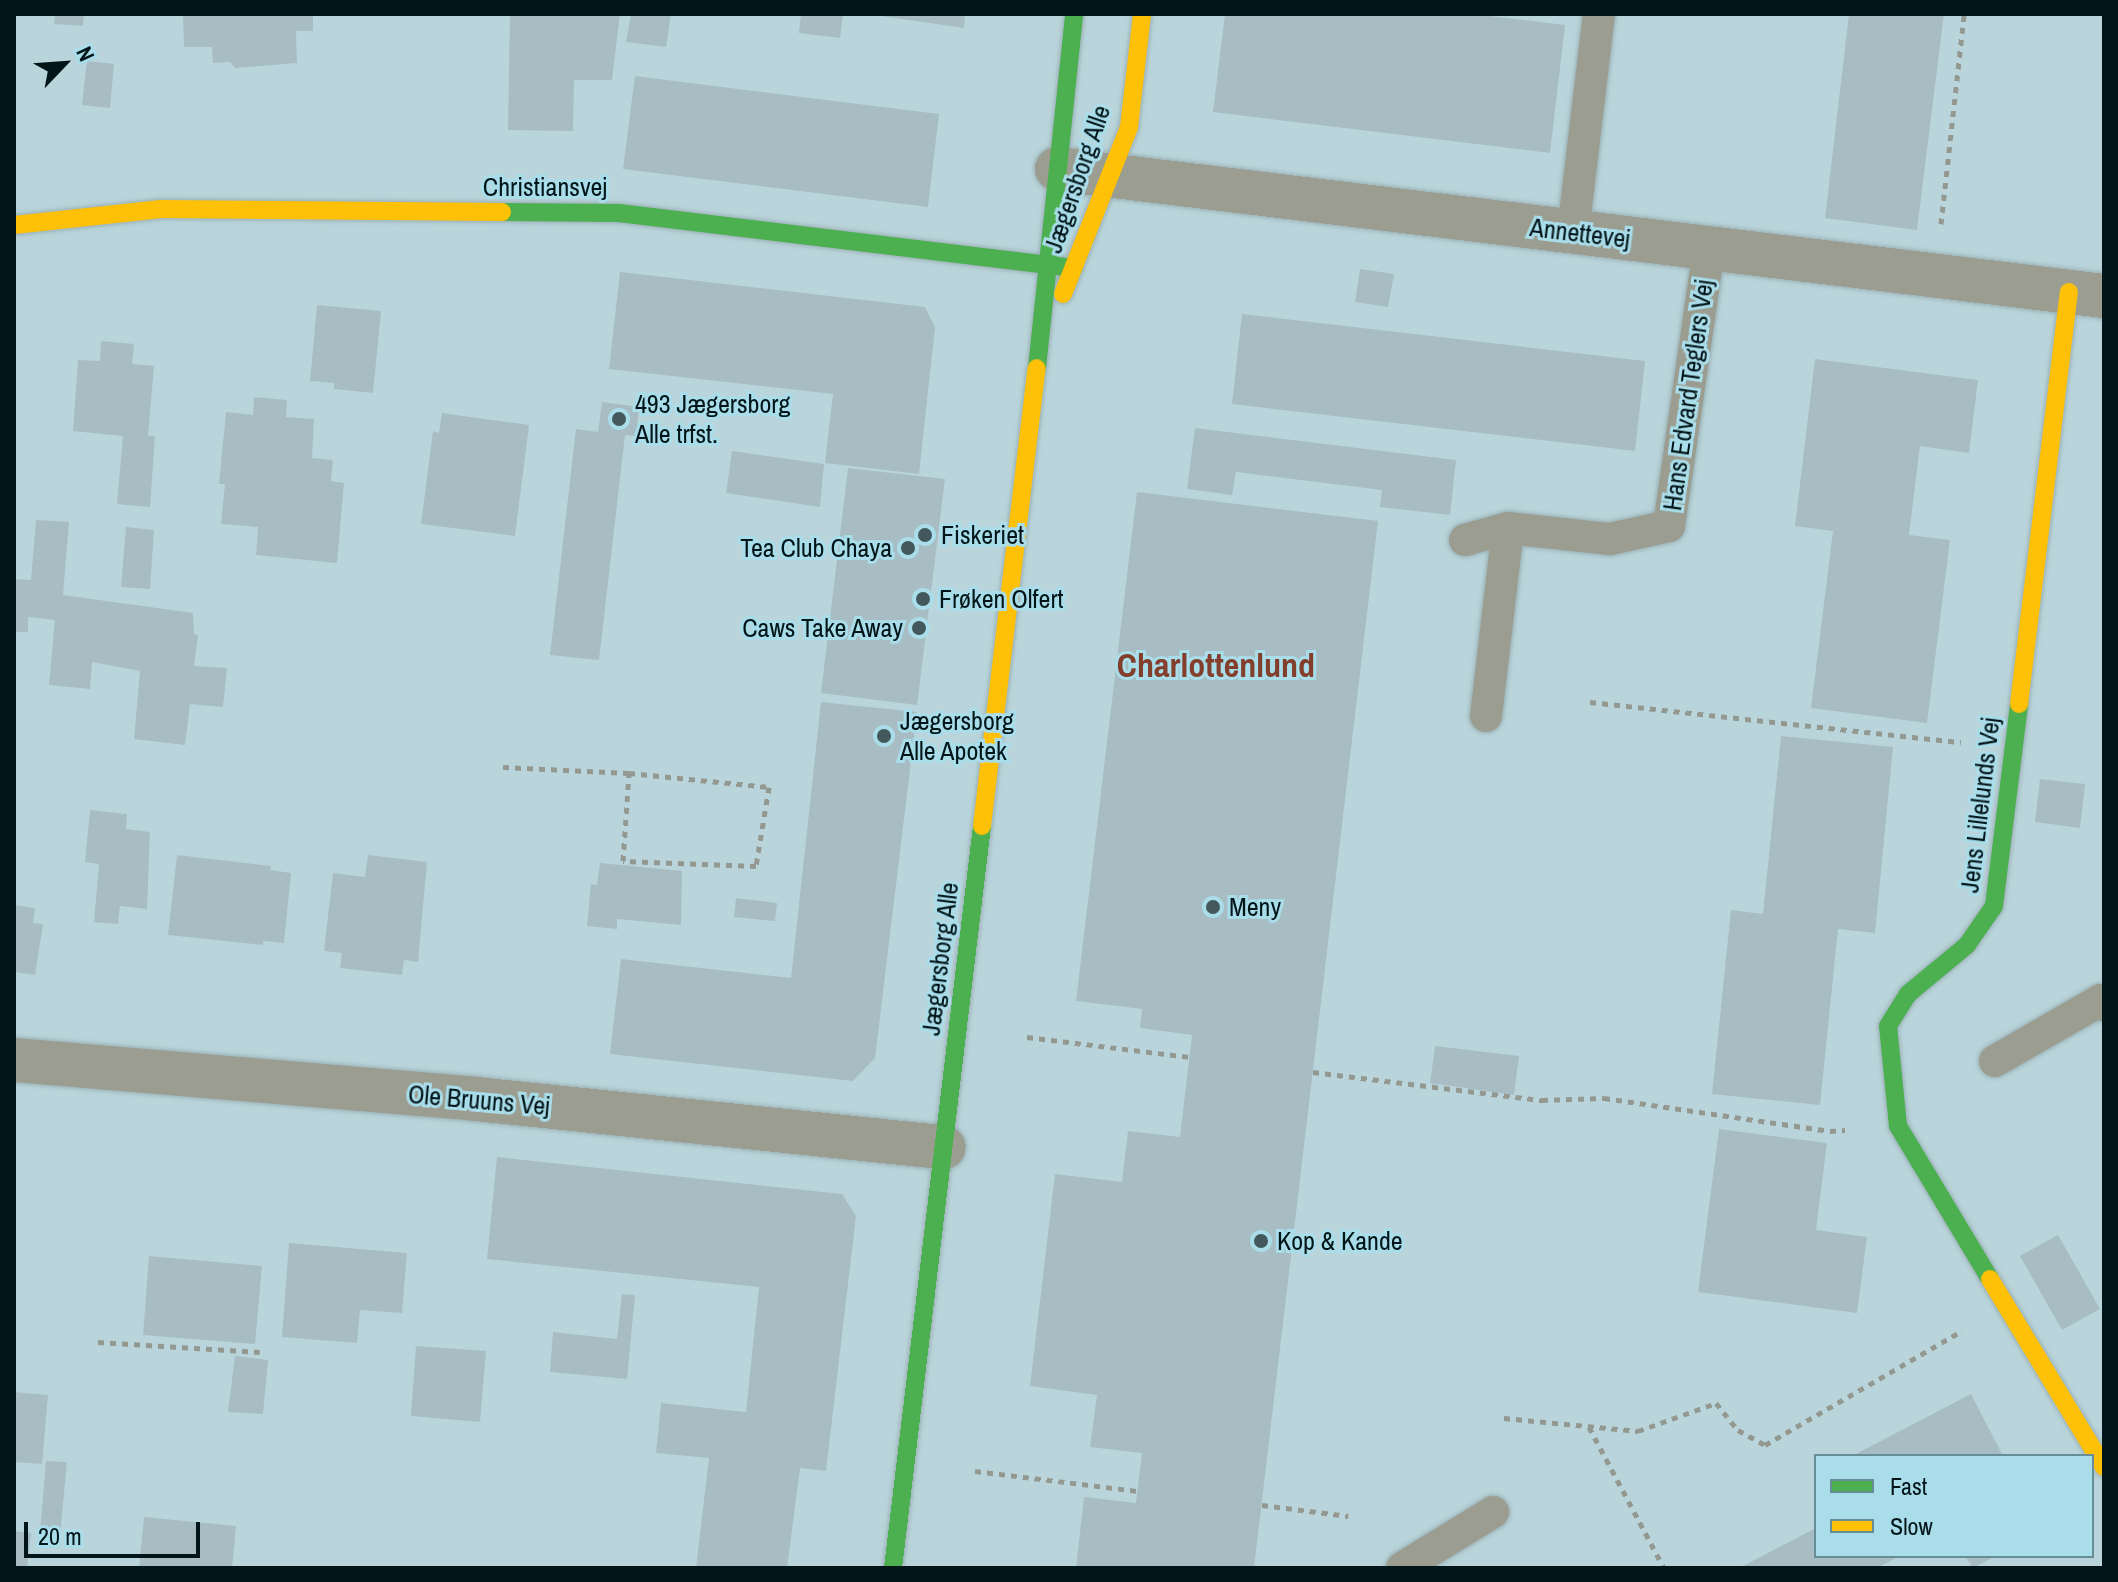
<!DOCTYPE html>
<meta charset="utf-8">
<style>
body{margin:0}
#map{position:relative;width:2118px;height:1582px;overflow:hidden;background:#b9d5db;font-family:"Archivo Narrow",sans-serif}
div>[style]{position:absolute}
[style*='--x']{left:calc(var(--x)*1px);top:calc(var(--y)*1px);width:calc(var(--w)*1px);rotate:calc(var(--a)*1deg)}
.building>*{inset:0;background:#a7bdc3}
.path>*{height:5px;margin-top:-2.5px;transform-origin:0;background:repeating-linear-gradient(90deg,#939991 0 6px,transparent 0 12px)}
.roads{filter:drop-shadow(0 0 2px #9bb1b6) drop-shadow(0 0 2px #9bb1b6)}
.lane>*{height:32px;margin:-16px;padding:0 16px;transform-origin:16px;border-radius:16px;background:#9a9d90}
.street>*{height:44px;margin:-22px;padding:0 22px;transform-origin:22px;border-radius:22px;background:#9a9d90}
.fast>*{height:18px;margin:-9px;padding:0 9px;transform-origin:9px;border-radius:9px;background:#4caf50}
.slow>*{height:18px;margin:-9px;padding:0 9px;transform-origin:9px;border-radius:9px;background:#ffc107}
.dots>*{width:22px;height:22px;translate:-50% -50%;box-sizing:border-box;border:4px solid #aaddea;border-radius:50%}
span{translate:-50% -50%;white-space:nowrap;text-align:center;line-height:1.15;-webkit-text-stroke:6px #aaddea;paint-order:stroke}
.street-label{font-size:26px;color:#021519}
.poi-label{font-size:26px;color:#021519}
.left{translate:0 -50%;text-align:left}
.right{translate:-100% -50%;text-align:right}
.district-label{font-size:34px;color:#833e2c;font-weight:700}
.frame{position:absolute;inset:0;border:16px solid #021519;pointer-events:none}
.legend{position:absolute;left:1814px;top:1454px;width:280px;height:104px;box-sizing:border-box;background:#aaddea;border:2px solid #678d96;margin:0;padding:10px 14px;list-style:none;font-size:24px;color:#021519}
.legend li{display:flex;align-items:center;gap:16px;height:40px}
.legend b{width:40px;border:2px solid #678d96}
.north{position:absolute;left:24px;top:24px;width:80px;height:80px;-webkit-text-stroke:6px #aaddea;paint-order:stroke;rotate:65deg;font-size:22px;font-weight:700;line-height:32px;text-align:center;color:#021519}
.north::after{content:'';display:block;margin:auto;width:28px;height:36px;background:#021519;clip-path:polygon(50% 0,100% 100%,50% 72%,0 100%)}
.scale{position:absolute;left:24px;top:1522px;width:176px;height:36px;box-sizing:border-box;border:4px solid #021519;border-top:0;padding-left:10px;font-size:24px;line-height:28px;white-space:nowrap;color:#021519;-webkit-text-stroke:6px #aaddea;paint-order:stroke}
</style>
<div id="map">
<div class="building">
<i style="clip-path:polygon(55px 14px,84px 14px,83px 26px,54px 24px)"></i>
<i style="clip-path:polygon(183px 14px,313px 14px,313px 31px,296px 31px,297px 63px,235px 68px,230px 62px,213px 63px,212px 47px,184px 47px)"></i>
<i style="clip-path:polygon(510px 14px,620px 14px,612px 80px,574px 80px,573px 131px,508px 130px)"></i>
<i style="clip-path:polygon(631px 14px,671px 14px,666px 47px,626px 42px)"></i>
<i style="clip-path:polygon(801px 14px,843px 15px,840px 38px,799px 33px)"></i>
<i style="clip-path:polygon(867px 14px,965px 14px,964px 28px)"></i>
<i style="clip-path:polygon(1225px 14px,1473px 14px,1565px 25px,1550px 153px,1213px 112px)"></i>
<i style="clip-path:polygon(1849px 14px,1944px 14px,1917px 230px,1825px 218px)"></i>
<i style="clip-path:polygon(87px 61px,114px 64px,110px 108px,82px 105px)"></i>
<i style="clip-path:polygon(635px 76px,939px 114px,928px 207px,623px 169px)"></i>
<i style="clip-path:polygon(1360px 269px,1394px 274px,1388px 307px,1355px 302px)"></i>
<i style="clip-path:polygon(620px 272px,925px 307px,935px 327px,919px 474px,825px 463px,833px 394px,609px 369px)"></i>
<i style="clip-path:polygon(317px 305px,381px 311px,373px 393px,334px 389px,334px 383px,310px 381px)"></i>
<i style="clip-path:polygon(1242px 314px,1645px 361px,1635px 451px,1232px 404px)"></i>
<i style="clip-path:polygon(101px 341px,134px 344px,132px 364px,154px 366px,148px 436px,155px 436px,150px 507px,117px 504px,123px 436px,73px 431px,78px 360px,100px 361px)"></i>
<i style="clip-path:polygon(1815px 359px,1978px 380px,1969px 453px,1920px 446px,1909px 535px,1950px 540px,1927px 723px,1811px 708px,1833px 531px,1795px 526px)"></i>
<i style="clip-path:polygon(254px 397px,287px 400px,286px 417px,314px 419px,312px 458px,333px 460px,331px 481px,344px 483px,337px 563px,256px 555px,258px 527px,221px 524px,225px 484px,219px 484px,226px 412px,253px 415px)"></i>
<i style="clip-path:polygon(602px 402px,639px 407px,636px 436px,625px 435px,599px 660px,550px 655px,576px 429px,598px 432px)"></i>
<i style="clip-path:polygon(442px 413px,529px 425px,515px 536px,421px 524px,433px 431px,439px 433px)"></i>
<i style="clip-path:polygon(1195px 428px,1456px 460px,1450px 515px,1380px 507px,1382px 490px,1236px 472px,1232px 495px,1187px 489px)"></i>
<i style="clip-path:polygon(732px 451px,824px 464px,820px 507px,726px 493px)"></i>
<i style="clip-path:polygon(848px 468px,945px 479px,917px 705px,821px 693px)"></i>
<i style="clip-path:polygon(1137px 492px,1378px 521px,1254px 1568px,1076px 1568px,1084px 1497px,1136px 1503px,1142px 1453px,1090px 1447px,1097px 1395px,1030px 1386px,1055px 1174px,1122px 1182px,1128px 1131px,1180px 1137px,1192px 1035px,1140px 1028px,1142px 1009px,1076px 1001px)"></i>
<i style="clip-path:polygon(36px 520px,69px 522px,63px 595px,193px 613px,194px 634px,198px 635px,194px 666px,227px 668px,223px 707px,190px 704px,185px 745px,134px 739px,140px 671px,92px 662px,90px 689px,49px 685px,55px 620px,28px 617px,28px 632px,14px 632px,14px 579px,31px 580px)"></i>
<i style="clip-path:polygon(126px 527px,154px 530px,150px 589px,121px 587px)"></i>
<i style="clip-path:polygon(821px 702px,917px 712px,875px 1058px,853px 1081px,610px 1054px,621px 959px,791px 978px)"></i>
<i style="clip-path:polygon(1781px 736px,1893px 747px,1875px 933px,1838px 929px,1820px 1105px,1712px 1094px,1731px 910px,1763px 914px)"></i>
<i style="clip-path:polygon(2040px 779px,2085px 784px,2080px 828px,2035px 822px)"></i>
<i style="clip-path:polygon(90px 810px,127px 814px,126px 829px,150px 832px,147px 909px,120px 906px,118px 924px,94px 922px,99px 864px,85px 862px)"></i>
<i style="clip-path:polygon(177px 855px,271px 866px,270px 870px,291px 873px,284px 943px,263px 941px,263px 945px,168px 935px)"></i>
<i style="clip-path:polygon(368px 855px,427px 862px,418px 962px,404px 960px,402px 975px,340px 968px,342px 953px,324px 951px,333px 873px,365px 877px)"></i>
<i style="clip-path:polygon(600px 863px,682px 871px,681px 925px,617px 919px,617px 929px,587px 926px,591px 884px,597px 885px)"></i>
<i style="clip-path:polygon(736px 898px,777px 903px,775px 921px,734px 917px)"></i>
<i style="clip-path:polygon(14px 905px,35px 908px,33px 923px,43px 924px,35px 975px,14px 972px)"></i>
<i style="clip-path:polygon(1435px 1046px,1519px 1056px,1514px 1095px,1430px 1083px)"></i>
<i style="clip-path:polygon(1719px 1129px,1827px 1143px,1816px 1230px,1867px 1237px,1857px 1313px,1698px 1292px)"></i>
<i style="clip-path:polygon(497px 1157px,842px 1194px,856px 1216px,826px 1471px,800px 1468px,787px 1568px,696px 1568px,709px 1458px,656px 1453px,661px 1403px,746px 1412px,759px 1287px,487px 1259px)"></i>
<i style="clip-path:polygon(2058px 1235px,2100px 1309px,2062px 1330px,2020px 1256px)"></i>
<i style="clip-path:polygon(289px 1243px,407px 1253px,402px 1313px,360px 1310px,357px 1343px,282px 1337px)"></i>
<i style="clip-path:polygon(149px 1256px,262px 1266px,255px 1344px,143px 1335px)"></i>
<i style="clip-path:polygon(622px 1294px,635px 1295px,627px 1379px,550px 1372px,553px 1332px,617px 1339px)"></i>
<i style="clip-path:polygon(416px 1346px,486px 1351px,480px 1422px,411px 1416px)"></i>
<i style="clip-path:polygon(235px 1356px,268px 1360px,263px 1414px,228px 1412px)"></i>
<i style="clip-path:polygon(14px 1392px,48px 1395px,42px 1464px,14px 1462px)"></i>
<i style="clip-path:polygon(1971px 1394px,2003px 1456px,1852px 1456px)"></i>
<i style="clip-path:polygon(46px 1461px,67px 1462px,59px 1546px,39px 1545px)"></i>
<i style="clip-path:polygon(144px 1517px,236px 1526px,232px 1568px,139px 1568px)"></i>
<i style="clip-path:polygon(1816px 1528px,1816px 1556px,1900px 1556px,1877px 1568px,1739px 1568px)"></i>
<i style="clip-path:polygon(14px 1531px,31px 1533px,27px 1568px,14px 1568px)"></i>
<i style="clip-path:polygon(1965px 1556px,1996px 1556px,1973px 1568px)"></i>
</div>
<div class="path">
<i style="--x:1941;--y:224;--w:211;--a:-83.7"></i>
<i style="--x:1590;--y:702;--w:373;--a:6.2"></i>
<i style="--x:503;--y:767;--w:126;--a:2.7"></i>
<i style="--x:629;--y:773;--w:141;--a:5.7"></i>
<i style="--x:769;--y:787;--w:80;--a:99.3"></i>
<i style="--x:756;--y:866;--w:133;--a:-177.8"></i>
<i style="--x:623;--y:861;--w:88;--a:-86.1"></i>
<i style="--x:1027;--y:1037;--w:163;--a:7"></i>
<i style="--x:1313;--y:1072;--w:231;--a:7"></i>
<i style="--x:1542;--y:1100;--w:62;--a:-1.8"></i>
<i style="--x:1604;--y:1098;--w:228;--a:8.3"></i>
<i style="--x:1830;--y:1131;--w:15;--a:-4"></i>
<i style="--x:98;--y:1342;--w:162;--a:3.5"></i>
<i style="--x:1504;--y:1418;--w:135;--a:5.5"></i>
<i style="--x:1638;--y:1431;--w:83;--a:-19.7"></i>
<i style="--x:1716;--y:1403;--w:35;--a:51"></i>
<i style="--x:1738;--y:1430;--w:31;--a:29"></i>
<i style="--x:1765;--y:1445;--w:228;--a:-30.1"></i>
<i style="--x:1589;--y:1427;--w:160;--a:62"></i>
<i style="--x:975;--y:1471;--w:163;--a:7"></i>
<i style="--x:1262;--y:1505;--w:87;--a:7.3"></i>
</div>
<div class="roads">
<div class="lane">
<i style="--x:1573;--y:232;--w:220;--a:-83.2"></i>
<i style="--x:1465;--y:540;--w:45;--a:-15.6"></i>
<i style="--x:1508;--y:528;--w:103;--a:6.2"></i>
<i style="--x:1610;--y:539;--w:60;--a:-12.4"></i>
<i style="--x:1669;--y:526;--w:281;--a:-81.8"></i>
<i style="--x:1486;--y:716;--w:189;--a:-83.3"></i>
<i style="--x:1995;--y:1061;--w:122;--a:-29.9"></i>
<i style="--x:2101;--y:1000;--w:6;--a:59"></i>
<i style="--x:1402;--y:1568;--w:107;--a:-31.6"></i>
</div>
<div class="street">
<i style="--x:1057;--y:169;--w:1055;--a:6.92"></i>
<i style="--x:14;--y:1060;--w:464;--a:4.8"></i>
<i style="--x:476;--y:1099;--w:470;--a:5.9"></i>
</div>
<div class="fast">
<i style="--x:502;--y:212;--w:117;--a:0.5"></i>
<i style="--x:619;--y:213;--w:458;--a:6.9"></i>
<i style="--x:1037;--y:368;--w:356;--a:-84"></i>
<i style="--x:1990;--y:1279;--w:179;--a:-121"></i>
<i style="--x:1898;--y:1126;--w:100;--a:-95.7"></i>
<i style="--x:1888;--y:1026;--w:38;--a:-58"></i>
<i style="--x:1908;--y:994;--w:77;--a:-39.7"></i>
<i style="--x:1967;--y:945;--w:47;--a:-55.3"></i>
<i style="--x:1994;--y:906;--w:204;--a:-82.9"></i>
<i style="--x:893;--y:1568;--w:747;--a:-83.16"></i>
</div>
<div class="slow">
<i style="--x:14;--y:225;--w:148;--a:-6.2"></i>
<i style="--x:161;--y:209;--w:341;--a:0.5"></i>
<i style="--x:1063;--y:294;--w:180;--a:-68.4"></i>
<i style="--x:1129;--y:127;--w:114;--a:-83.4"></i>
<i style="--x:2019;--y:704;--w:415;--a:-83.1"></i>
<i style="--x:982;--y:826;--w:461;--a:-83.2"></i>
<i style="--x:1990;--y:1279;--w:220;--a:58.8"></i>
</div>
</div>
<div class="dots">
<i style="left:619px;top:419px;background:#42585d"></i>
<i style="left:925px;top:535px;background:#42585d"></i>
<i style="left:908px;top:548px;background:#42585d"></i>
<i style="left:923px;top:599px;background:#42585d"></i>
<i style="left:919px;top:628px;background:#42585d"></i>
<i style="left:884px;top:736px;background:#42585d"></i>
<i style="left:1213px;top:907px;background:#42585d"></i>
<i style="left:1261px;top:1241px;background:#42585d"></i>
</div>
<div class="street-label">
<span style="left:1077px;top:179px;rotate:-71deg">Jægersborg Alle</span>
<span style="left:545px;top:187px">Christiansvej</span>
<span style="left:1580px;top:233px;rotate:7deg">Annettevej</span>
<span style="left:1688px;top:395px;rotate:-82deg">Hans Edvard Teglers Vej</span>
<span style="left:1980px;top:805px;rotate:-83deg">Jens Lillelunds Vej</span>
<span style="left:940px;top:959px;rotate:-83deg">Jægersborg Alle</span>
<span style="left:479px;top:1100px;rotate:5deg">Ole Bruuns Vej</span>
</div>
<div class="poi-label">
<span class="left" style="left:635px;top:419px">493 Jægersborg<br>Alle trfst.</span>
<span class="left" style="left:941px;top:535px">Fiskeriet</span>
<span class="right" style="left:892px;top:548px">Tea Club Chaya</span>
<span class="left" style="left:939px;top:599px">Frøken Olfert</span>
<span class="right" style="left:903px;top:628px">Caws Take Away</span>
<span class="left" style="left:900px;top:736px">Jægersborg<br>Alle Apotek</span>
<span class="left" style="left:1229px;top:907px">Meny</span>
<span class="left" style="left:1277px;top:1241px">Kop &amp; Kande</span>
</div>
<div class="district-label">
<span style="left:1216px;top:666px">Charlottenlund</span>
</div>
<div class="frame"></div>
<ul class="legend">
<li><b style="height:10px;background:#4caf50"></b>Fast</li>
<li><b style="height:10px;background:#ffc107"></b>Slow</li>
</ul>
<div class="north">N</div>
<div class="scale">20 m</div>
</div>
